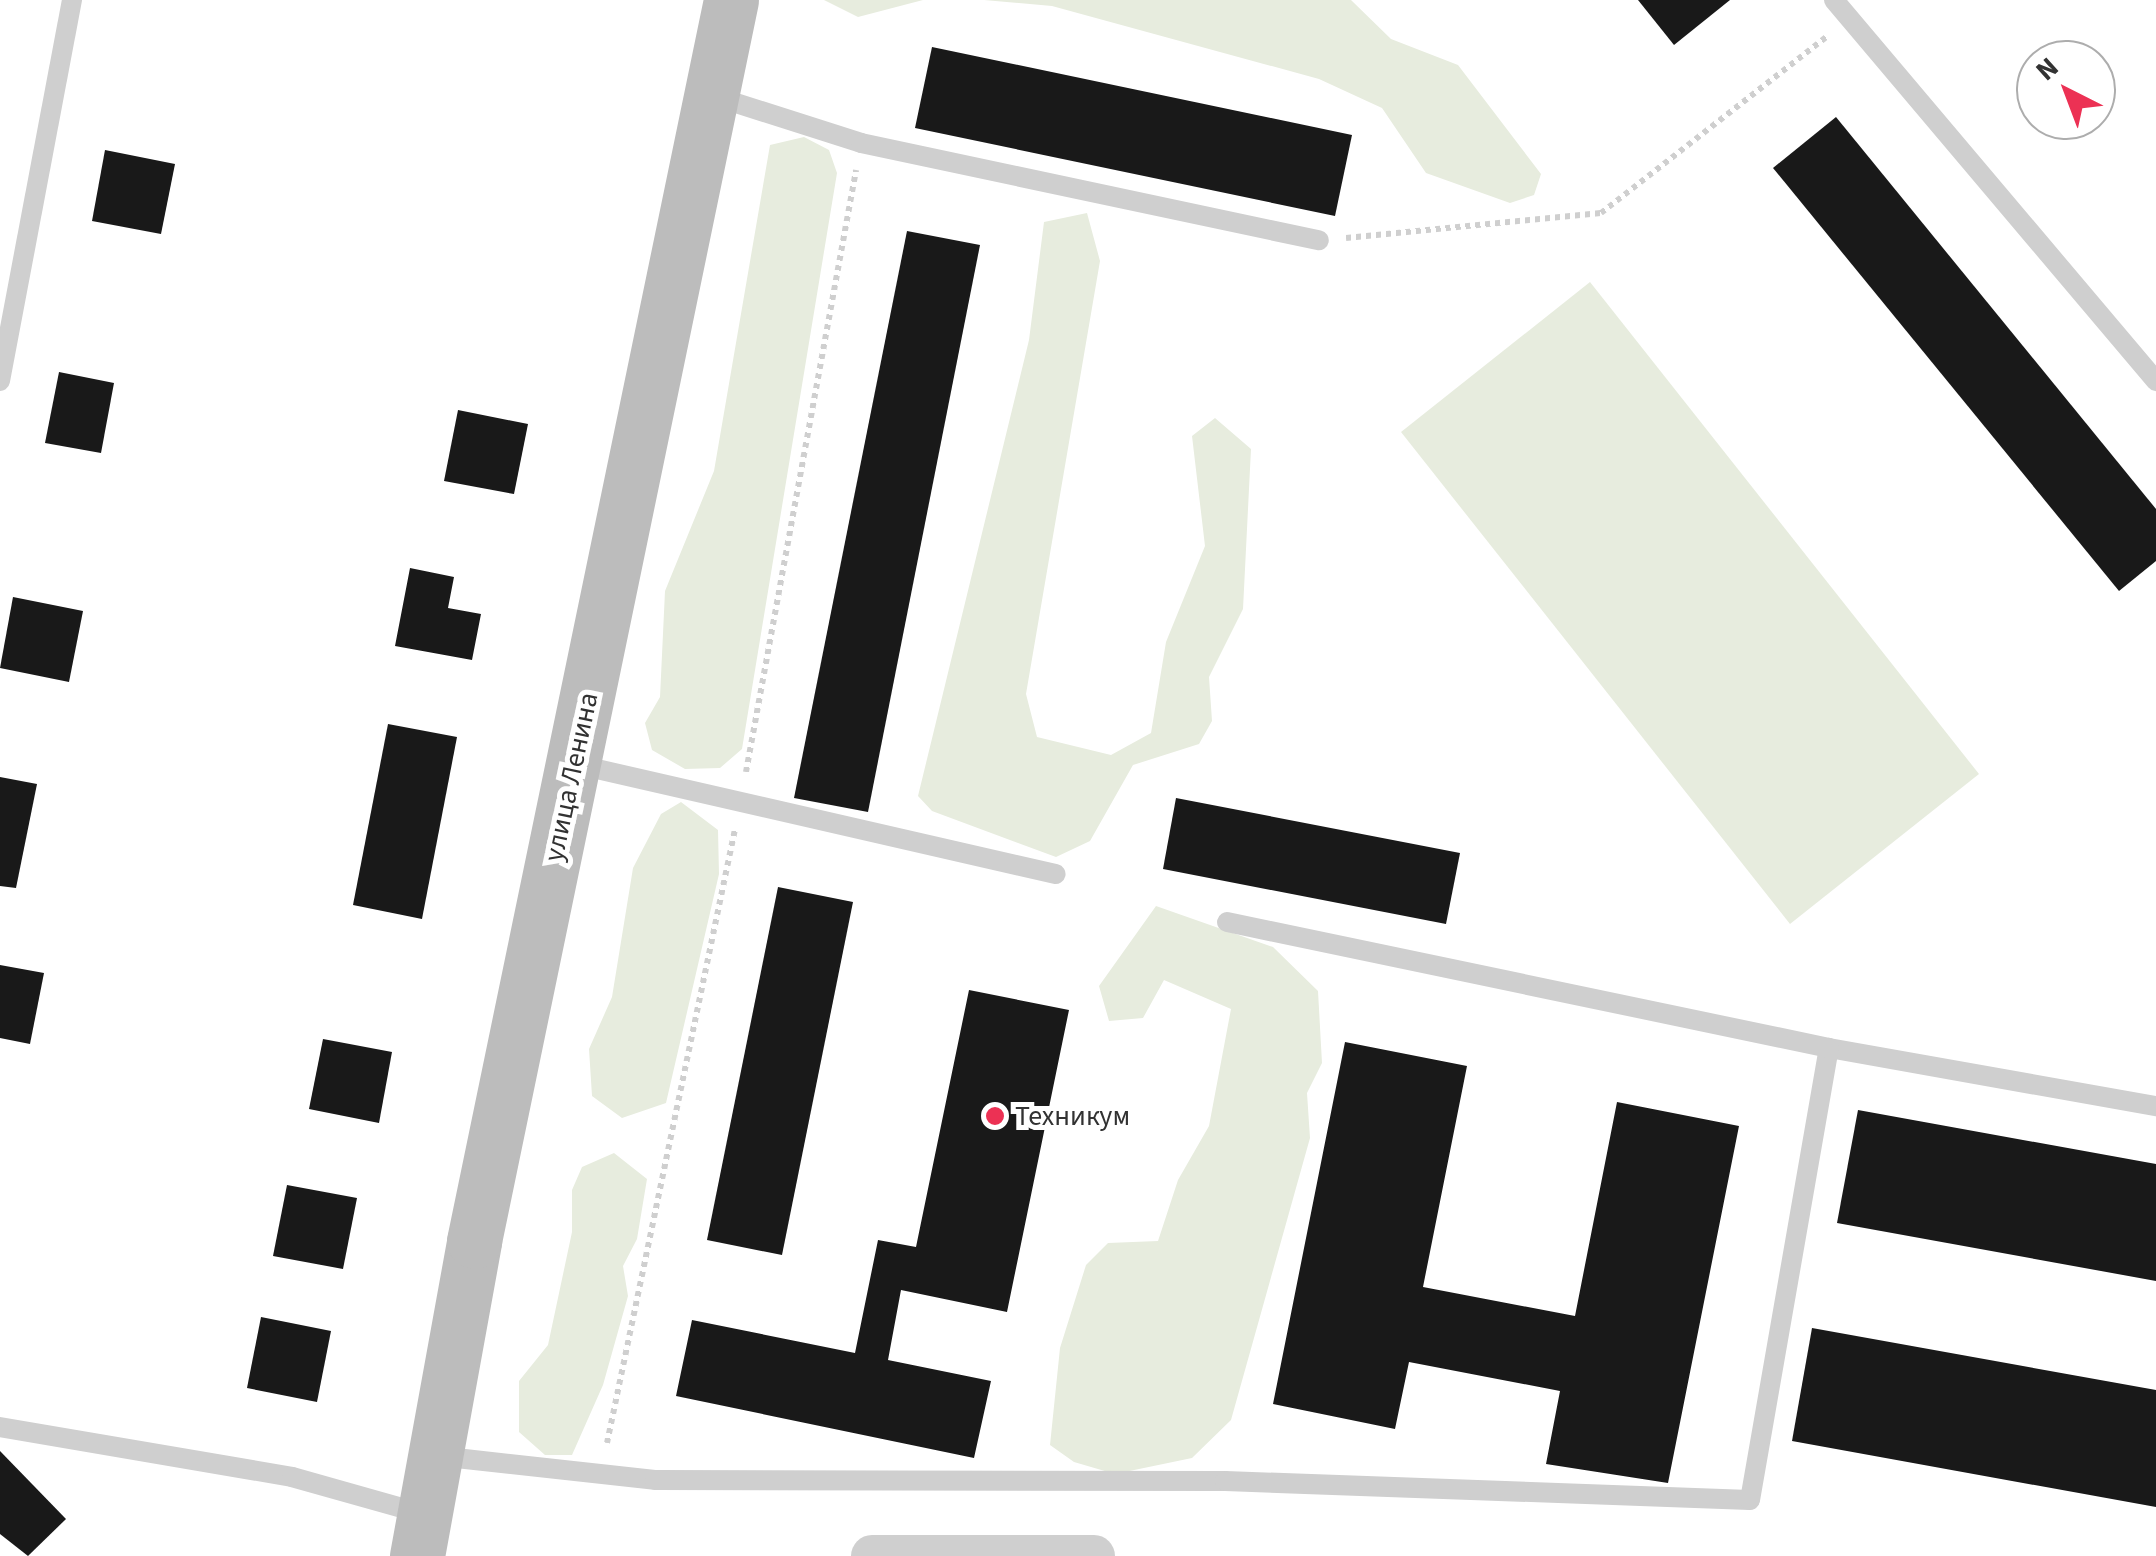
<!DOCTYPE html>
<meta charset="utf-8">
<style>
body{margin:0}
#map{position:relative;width:2156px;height:1556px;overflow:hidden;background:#fff;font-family:"Source Sans 3",sans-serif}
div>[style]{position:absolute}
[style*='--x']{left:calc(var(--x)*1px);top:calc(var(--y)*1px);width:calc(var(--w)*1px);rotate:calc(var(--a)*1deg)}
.green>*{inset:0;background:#e7ecde}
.building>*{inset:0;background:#191919}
.path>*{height:6px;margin-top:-3px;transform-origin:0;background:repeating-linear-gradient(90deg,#cfcfcf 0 5px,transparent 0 10px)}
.lane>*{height:20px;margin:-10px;padding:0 10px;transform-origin:10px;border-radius:10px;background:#cfcfcf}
.street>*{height:42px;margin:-21px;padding:0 21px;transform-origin:21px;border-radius:21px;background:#cfcfcf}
.secondary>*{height:55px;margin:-27.5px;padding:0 27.5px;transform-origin:27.5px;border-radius:27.5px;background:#bcbcbc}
.dots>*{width:28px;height:28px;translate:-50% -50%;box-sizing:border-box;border:5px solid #fff;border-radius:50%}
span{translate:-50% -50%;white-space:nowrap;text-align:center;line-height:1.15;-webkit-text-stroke:10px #fff;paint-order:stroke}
.street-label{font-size:28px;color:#323232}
.poi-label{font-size:28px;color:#323232}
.left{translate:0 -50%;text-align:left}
.north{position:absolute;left:2016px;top:40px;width:100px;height:100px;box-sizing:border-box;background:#fff;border:2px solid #adadad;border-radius:50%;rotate:318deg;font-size:28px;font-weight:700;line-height:40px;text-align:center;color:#323232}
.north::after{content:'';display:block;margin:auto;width:35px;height:45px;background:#ec3154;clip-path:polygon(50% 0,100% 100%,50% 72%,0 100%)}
</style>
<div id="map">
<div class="green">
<i style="clip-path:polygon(824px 0,923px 0,858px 17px)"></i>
<i style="clip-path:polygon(984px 0,1351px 0,1391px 39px,1458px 65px,1541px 174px,1534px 195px,1510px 203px,1426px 173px,1382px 108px,1319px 79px,1052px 6px)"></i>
<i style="clip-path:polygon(804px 137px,829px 150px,837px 173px,742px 749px,720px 768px,685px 769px,652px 750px,645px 723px,660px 697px,665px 591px,714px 471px,770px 145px)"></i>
<i style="clip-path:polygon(1087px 213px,1100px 261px,1026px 694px,1037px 737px,1111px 755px,1151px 733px,1166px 642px,1205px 546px,1192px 436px,1215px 418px,1251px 449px,1243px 609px,1209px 677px,1212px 721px,1199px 744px,1133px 765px,1090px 841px,1056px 857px,932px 811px,918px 796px,1029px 340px,1044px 222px)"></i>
<i style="clip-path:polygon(1590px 282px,1979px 774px,1790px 924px,1401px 432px)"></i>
<i style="clip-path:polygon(681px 802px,718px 830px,719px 874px,666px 1103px,622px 1118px,592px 1096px,589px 1049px,612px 997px,633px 868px,661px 814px)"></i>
<i style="clip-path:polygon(1156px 906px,1273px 947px,1318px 991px,1322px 1063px,1307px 1093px,1310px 1138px,1231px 1420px,1192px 1458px,1115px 1474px,1074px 1462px,1050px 1445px,1060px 1348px,1086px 1265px,1108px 1243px,1158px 1241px,1178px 1180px,1209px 1126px,1231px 1009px,1164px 980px,1143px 1018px,1109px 1021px,1099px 986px)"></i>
<i style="clip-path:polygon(614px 1153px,647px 1179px,637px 1239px,623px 1266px,628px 1296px,603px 1385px,572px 1455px,545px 1455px,519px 1432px,519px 1381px,548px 1345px,572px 1232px,572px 1190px,582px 1167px)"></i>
</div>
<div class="building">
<i style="clip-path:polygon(1638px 0,1730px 0,1674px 45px)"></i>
<i style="clip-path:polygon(932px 47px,1352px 135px,1335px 216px,915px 128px)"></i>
<i style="clip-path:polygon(1836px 117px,2156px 509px,2156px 561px,2119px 591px,1773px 168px)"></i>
<i style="clip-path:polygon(105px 150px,175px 164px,161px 234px,92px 221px)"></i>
<i style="clip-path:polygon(907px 231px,980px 245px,868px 812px,794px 798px)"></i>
<i style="clip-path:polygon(59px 372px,114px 383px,101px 453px,45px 443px)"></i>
<i style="clip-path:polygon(458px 410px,528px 424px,514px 494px,444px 481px)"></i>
<i style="clip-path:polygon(410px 568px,454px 577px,448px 608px,481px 614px,472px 660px,395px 646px)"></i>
<i style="clip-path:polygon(13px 597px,83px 611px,69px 682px,0 668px)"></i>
<i style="clip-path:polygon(388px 724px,457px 737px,422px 919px,353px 905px)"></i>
<i style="clip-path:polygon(0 777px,37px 784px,16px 888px,0 886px)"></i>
<i style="clip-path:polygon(1176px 798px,1460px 853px,1446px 924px,1163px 869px)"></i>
<i style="clip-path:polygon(778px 887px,853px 902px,782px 1255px,707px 1240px)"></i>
<i style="clip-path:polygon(0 965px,44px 973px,30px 1044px,0 1038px)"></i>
<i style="clip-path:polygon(969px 990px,1069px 1010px,1007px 1312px,901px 1290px,888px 1360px,991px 1381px,974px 1458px,676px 1396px,692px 1320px,855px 1353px,878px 1240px,916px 1247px)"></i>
<i style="clip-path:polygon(323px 1039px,392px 1052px,379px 1123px,309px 1109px)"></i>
<i style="clip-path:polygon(1345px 1042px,1467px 1066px,1423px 1287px,1575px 1316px,1617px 1102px,1739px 1126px,1668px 1483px,1546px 1464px,1560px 1391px,1409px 1362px,1395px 1429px,1273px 1404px)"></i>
<i style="clip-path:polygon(1858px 1110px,2156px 1164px,2156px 1281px,1837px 1223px)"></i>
<i style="clip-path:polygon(287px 1185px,357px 1198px,343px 1269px,273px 1256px)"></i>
<i style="clip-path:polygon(261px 1317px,331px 1331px,317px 1402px,247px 1388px)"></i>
<i style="clip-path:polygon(1812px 1328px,2156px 1390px,2156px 1507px,1792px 1441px)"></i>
<i style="clip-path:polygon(0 1451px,66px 1519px,28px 1556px,0 1534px)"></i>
</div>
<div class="path">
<i style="--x:1346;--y:238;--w:256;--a:-5.6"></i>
<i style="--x:1601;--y:213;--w:286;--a:-38"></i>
<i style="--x:746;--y:772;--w:612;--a:-79.64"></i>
<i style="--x:607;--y:1443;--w:627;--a:-78.22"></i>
</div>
<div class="lane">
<i style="--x:1834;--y:0;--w:499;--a:49.8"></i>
<i style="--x:714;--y:96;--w:154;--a:17.7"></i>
<i style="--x:861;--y:143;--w:468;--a:12"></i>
<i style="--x:0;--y:381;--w:388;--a:-79.3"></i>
<i style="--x:575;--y:764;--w:493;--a:12.9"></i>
<i style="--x:1829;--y:1048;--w:332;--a:10.1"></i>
<i style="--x:0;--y:1427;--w:296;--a:9.7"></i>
<i style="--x:292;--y:1477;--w:137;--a:15.7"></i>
<i style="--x:438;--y:1456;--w:218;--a:6.3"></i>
<i style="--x:655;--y:1480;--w:570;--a:0.1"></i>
<i style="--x:1225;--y:1481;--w:525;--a:2.07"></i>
<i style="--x:1750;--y:1500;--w:459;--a:-80.1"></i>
<i style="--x:1829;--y:1048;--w:615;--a:-168.18"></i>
</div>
<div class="street">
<i style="--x:872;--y:1556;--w:222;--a:0"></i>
</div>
<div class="secondary">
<i style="--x:417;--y:1556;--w:320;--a:-79.7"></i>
<i style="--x:474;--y:1241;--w:1267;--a:-78.3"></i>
</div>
<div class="dots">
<i style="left:995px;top:1116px;background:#ec3154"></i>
</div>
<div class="street-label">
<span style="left:571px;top:777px;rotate:-78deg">улица Ленина</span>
</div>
<div class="poi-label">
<span class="left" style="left:1015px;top:1116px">Техникум</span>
</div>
<div class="north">N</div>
</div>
